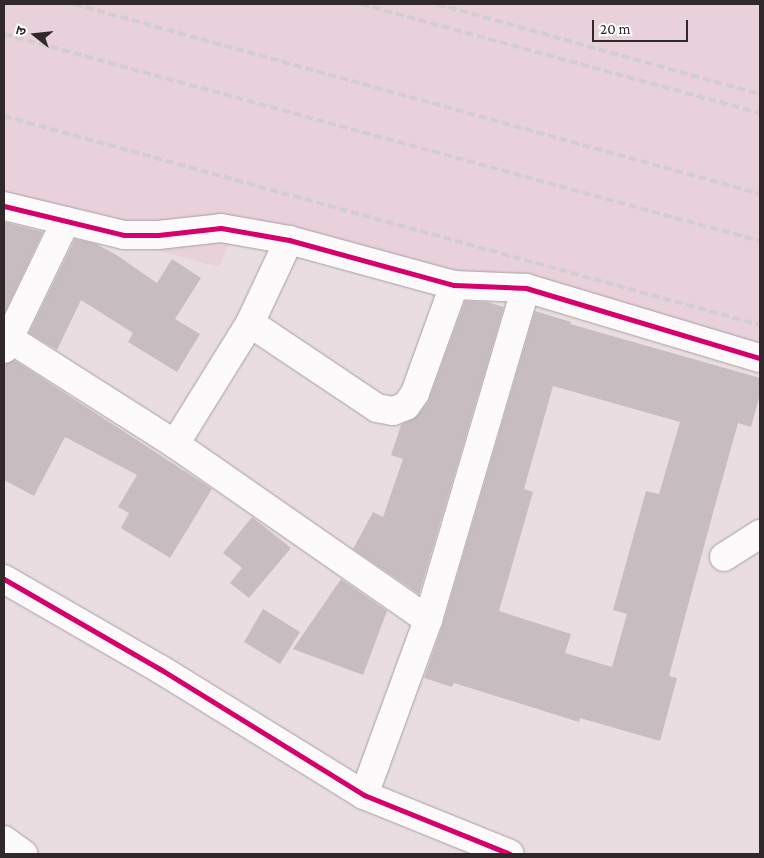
<!DOCTYPE html>
<meta charset="utf-8">
<style>
body{margin:0}
#map{position:relative;width:764px;height:858px;overflow:hidden;background:#eadde2;font-family:"Crimson Pro","Noto Sans Devanagari",serif}
div>[style]{position:absolute}
[style*='--x']{left:calc(var(--x)*1px);top:calc(var(--y)*1px);width:calc(var(--w)*1px);rotate:calc(var(--a)*1deg)}
.built>*{inset:0;background:#e9d1db}
.building>*{inset:0;background:#c7bdc0}
.roads{filter:drop-shadow(0 0 1px #a99ea2) drop-shadow(0 0 1px #a99ea2)}
.street>*{height:28px;margin:-14px;padding:0 14px;transform-origin:14px;border-radius:14px;background:#fcfafb}
.rail>*{height:4px;margin-top:-2px;transform-origin:0;background:repeating-linear-gradient(90deg,#d2cecf 0 8px,transparent 0 12px)}
.cycleway>*{height:5px;margin:-2.5px;padding:0 2.5px;transform-origin:2.5px;border-radius:2.5px;background:#d6006c}
span{translate:-50% -50%;white-space:nowrap;text-align:center;line-height:1.15;-webkit-text-stroke:4.5px #fff;paint-order:stroke}
.frame{position:absolute;inset:0;border:5px solid #31282c;pointer-events:none}
.north{position:absolute;left:10px;top:10px;width:50px;height:50px;-webkit-text-stroke:4px #fff;paint-order:stroke;rotate:286deg;font-size:14px;font-weight:700;line-height:20px;text-align:center;color:#31282c}
.north::after{content:'';display:block;margin:auto;width:18px;height:22px;background:#31282c;clip-path:polygon(50% 0,100% 100%,50% 72%,0 100%)}
.scale{position:absolute;left:592px;top:20px;width:96px;height:22px;box-sizing:border-box;border:2px solid #31282c;border-top:0;padding-left:6px;font-size:15px;line-height:18px;white-space:nowrap;color:#31282c;-webkit-text-stroke:4px #fff;paint-order:stroke}
</style>
<div id="map">
<div class="built">
<i style="clip-path:polygon(4px 4px,760px 4px,760px 369px,549px 307px,237px 224px,219px 267px,4px 209px)"></i>
</div>
<div class="building">
<i style="clip-path:polygon(4px 222px,43px 232px,4px 314px)"></i>
<i style="clip-path:polygon(75px 239px,96px 244px,115px 254px,157px 283px,172px 259px,201px 278px,175px 319px,200px 334px,177px 372px,128px 342px,133px 333px,81px 300px,57px 350px,29px 333px)"></i>
<i style="clip-path:polygon(465px 301px,487px 302px,504px 307px,419px 594px,353px 549px,373px 512px,383px 517px,403px 459px,391px 455px,401px 425px,418px 415px,428px 402px)"></i>
<i style="clip-path:polygon(evenodd,535px 311px,571px 322px,570px 324px,760px 378px,760px 394px,751px 427px,738px 423px,714px 509px,669px 676px,677px 678px,660px 741px,580px 718px,579px 722px,454px 683px,452px 687px,424px 678px,443px 624px,535px 311px,553px 386px,680px 422px,659px 494px,646px 491px,613px 610px,627px 614px,612px 667px,565px 653px,571px 634px,499px 611px,533px 492px,524px 489px,553px 386px)"></i>
<i style="clip-path:polygon(14px 360px,212px 489px,170px 558px,121px 528px,129px 513px,118px 507px,137px 475px,65px 437px,34px 496px,4px 480px,4px 364px)"></i>
<i style="clip-path:polygon(252px 517px,291px 548px,249px 598px,230px 583px,242px 568px,223px 553px)"></i>
<i style="clip-path:polygon(341px 579px,387px 611px,363px 675px,293px 649px)"></i>
<i style="clip-path:polygon(263px 609px,300px 632px,280px 664px,244px 642px)"></i>
</div>
<div class="roads">
<div class="street">
<i style="--x:4;--y:206;--w:123;--a:13.6"></i>
<i style="--x:124;--y:235;--w:34;--a:0"></i>
<i style="--x:158;--y:235;--w:63;--a:-6.3"></i>
<i style="--x:221;--y:228;--w:69;--a:10"></i>
<i style="--x:289;--y:240;--w:171;--a:15.3"></i>
<i style="--x:454;--y:285;--w:72;--a:2.4"></i>
<i style="--x:526;--y:288;--w:244;--a:16.7"></i>
<i style="--x:250;--y:323;--w:153;--a:33.8"></i>
<i style="--x:377;--y:408;--w:16;--a:11"></i>
<i style="--x:393;--y:411;--w:14;--a:-21"></i>
<i style="--x:406;--y:406;--w:16;--a:-55"></i>
<i style="--x:415;--y:393;--w:115;--a:-70.1"></i>
<i style="--x:10;--y:339;--w:196;--a:32.5"></i>
<i style="--x:175;--y:444;--w:308;--a:34.8"></i>
<i style="--x:4;--y:349;--w:142;--a:-64.2"></i>
<i style="--x:175;--y:444;--w:142;--a:-58.2"></i>
<i style="--x:250;--y:323;--w:92;--a:-64.8"></i>
<i style="--x:724;--y:557;--w:43;--a:-32.6"></i>
<i style="--x:4;--y:579;--w:180;--a:30"></i>
<i style="--x:160;--y:669;--w:240;--a:31.7"></i>
<i style="--x:364;--y:795;--w:157;--a:22"></i>
<i style="--x:364;--y:795;--w:186;--a:-69.9"></i>
<i style="--x:428;--y:620;--w:346;--a:-73.6"></i>
<i style="--x:4;--y:840;--w:24;--a:36"></i>
</div>
</div>
<div class="rail">
<i style="--x:74;--y:4;--w:712;--a:15.48"></i>
<i style="--x:361;--y:4;--w:414;--a:15.3"></i>
<i style="--x:437;--y:4;--w:335;--a:15.6"></i>
<i style="--x:4;--y:34;--w:784;--a:15.31"></i>
<i style="--x:4;--y:116;--w:784;--a:15.45"></i>
</div>
<div class="cycleway">
<i style="--x:4;--y:206;--w:123;--a:13.6"></i>
<i style="--x:124;--y:235;--w:34;--a:0"></i>
<i style="--x:158;--y:235;--w:63;--a:-6.3"></i>
<i style="--x:221;--y:228;--w:69;--a:10"></i>
<i style="--x:289;--y:240;--w:171;--a:15.3"></i>
<i style="--x:454;--y:285;--w:72;--a:2.4"></i>
<i style="--x:526;--y:288;--w:244;--a:16.7"></i>
<i style="--x:4;--y:579;--w:180;--a:30"></i>
<i style="--x:160;--y:669;--w:240;--a:31.7"></i>
<i style="--x:364;--y:795;--w:157;--a:22"></i>
</div>
<div class="frame"></div>
<div class="north">उ</div>
<div class="scale">20 m</div>
</div>
